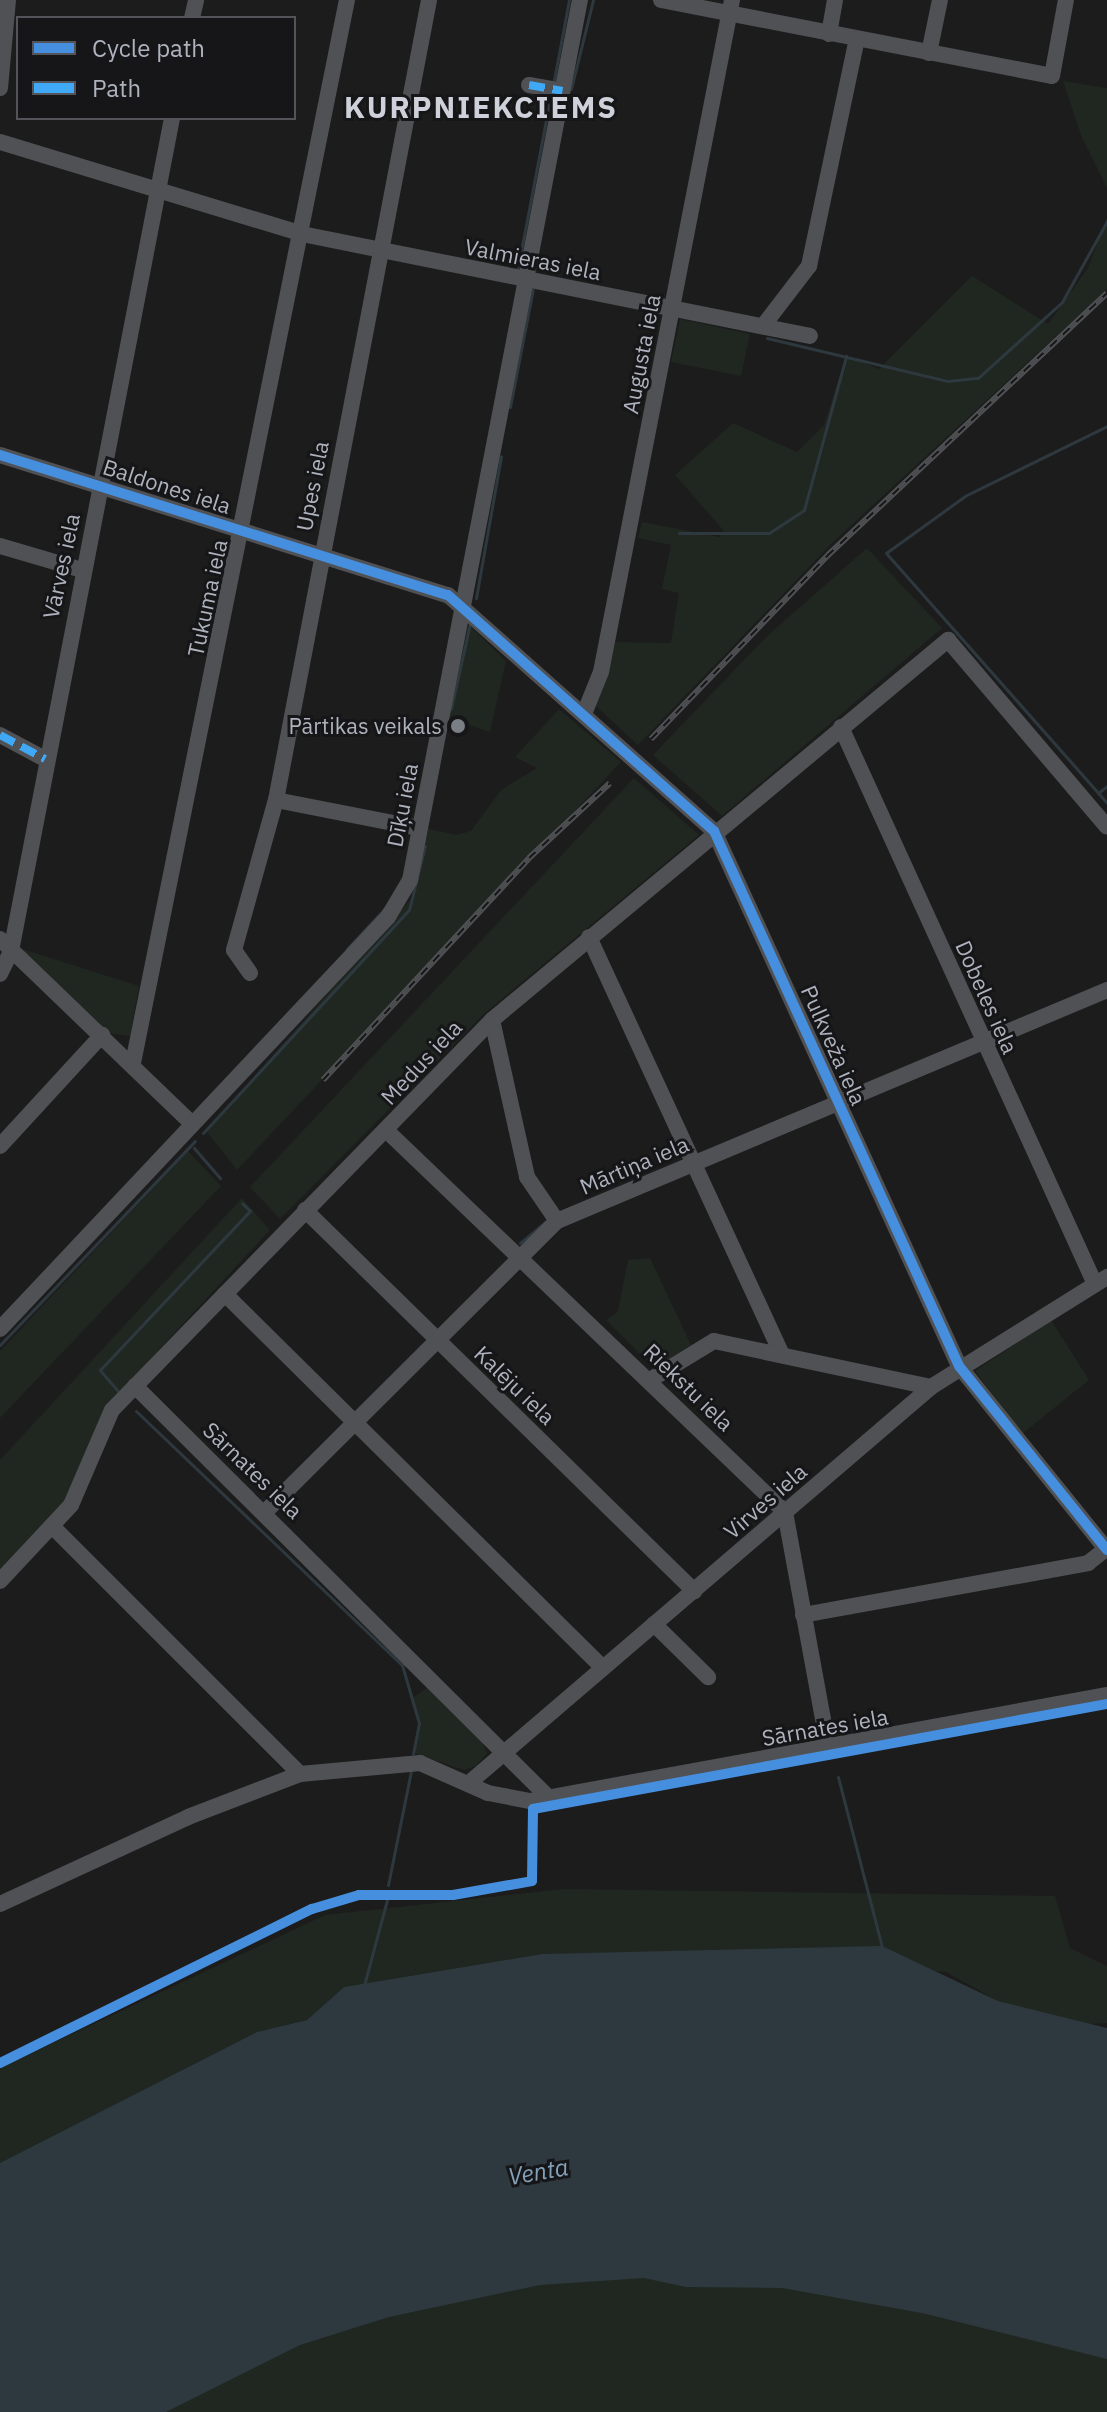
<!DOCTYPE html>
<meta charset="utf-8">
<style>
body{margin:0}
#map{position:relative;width:1107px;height:2412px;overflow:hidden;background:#1c1c1c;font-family:"IBM Plex Sans",sans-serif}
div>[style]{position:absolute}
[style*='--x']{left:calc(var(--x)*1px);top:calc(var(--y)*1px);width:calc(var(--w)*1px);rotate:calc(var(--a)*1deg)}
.green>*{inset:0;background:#1f2720}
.water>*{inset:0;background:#2e383f}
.stream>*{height:3px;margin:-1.5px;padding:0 1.5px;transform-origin:1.5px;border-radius:1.5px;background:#2e383f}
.minor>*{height:16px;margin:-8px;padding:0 8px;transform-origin:8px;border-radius:8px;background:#4f5155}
.rail>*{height:6px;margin-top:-3px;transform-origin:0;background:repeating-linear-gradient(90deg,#161618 0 9px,#505154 0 18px);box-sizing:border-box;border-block:2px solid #505154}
.quiet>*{height:8px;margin-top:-4px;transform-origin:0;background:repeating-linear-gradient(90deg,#3fa9f5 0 16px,transparent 0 24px)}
.cycleway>*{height:10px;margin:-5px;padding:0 5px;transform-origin:5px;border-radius:5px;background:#468fdf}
.dots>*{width:22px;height:22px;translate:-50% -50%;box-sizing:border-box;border:4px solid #161618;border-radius:50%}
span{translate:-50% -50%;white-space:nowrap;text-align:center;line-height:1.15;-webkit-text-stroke:6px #161618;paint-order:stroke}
.street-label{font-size:22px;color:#adb2bd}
.poi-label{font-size:22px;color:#adb2bd}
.right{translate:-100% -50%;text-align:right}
.water-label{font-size:24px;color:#83a1b9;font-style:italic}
.district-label{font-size:30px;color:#ced1d9;font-weight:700;letter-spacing:2px}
.legend{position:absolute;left:16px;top:16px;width:280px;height:104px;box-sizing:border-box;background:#161618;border:2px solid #52545a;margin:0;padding:10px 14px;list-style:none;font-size:24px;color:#adb2bd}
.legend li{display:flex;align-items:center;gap:16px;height:40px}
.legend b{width:40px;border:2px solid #52545a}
</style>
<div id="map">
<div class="green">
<i style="clip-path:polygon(1063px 81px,1107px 88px,1107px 188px,1081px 135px)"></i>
<i style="clip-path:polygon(1107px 217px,1107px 289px,832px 543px,638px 745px,596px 706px,613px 642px,671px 643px,679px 593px,662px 589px,671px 545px,638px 538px,642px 522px,719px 537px,724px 531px,675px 475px,733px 423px,797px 452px,824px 425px,846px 356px,879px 369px,972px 276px,1048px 324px,1088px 268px)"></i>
<i style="clip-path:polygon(680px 319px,750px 334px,741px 376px,671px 362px)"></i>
<i style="clip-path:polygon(867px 548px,942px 628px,722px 816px,653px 755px,766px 637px)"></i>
<i style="clip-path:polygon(467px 623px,506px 661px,490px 732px,446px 717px)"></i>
<i style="clip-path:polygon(559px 709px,621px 762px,237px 1170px,206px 1131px,412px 898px,425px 828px,456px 835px,471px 831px,501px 790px,537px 768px,515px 757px)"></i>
<i style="clip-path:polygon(634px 778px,699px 835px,485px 1013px,280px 1219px,250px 1187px)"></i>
<i style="clip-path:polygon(19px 948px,139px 986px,130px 1036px,108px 1033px)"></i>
<i style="clip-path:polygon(188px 1151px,221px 1186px,0 1418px,0 1351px)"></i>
<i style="clip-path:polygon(242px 1198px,270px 1230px,104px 1409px,66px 1499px,0 1569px,0 1460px)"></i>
<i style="clip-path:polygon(650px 1258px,691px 1345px,654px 1368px,606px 1320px,618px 1311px,628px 1260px)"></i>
<i style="clip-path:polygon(1051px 1320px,1089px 1380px,1022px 1434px,975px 1371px)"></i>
<i style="clip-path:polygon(429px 1687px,482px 1742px,487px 1753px,476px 1766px,464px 1770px,414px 1753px,419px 1723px,412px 1698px)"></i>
<i style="clip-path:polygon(563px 1889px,1055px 1896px,1070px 1948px,1107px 1966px,1107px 2023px,1074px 2025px,998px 2001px,946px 1972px,734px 1952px,542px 1954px,344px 1987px,307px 2020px,257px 2032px,0 2163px,0 2068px,325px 1915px)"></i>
<i style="clip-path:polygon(568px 2177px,1107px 2241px,1107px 2412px,64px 2412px)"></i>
</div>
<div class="water">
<i style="clip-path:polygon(882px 1946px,998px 2001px,1107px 2028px,1107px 2359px,922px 2313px,782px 2288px,686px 2287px,644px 2278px,540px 2285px,389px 2317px,300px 2345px,166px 2412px,0 2412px,0 2163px,257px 2032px,307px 2020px,344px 1987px,542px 1954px)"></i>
</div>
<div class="stream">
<i style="--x:554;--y:80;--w:81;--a:-79.4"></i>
<i style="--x:571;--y:89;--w:92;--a:-76.1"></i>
<i style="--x:517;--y:272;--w:176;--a:-79.2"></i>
<i style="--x:767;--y:338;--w:186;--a:13.4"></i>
<i style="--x:948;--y:381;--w:30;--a:-6"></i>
<i style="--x:978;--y:378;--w:113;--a:-42.1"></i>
<i style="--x:1062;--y:302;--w:93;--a:-60.9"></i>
<i style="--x:510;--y:407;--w:120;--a:-79"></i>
<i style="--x:1107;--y:426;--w:158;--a:153.8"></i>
<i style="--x:965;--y:496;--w:97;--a:144.2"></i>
<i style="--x:886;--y:553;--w:334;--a:48.5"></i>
<i style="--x:679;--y:533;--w:90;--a:0"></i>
<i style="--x:769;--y:533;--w:42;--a:-33.3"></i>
<i style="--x:804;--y:510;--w:160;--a:-74.7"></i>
<i style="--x:476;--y:598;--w:144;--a:-80"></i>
<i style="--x:451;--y:709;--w:88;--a:-77.5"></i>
<i style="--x:1098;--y:793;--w:11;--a:-38"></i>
<i style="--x:347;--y:949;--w:56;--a:-47.2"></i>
<i style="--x:203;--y:1133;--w:304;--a:-47.3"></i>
<i style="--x:409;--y:910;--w:66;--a:-76"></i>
<i style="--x:194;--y:1148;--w:40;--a:49"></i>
<i style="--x:520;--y:1243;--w:33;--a:-40"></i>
<i style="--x:0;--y:1345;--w:282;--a:-46.3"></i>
<i style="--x:118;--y:1391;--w:28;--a:-131"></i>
<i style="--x:100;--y:1370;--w:219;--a:-46.7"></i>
<i style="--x:250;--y:1211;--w:11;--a:-135"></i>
<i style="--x:136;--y:1411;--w:368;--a:43.7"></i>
<i style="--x:402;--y:1665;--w:60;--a:73.7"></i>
<i style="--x:419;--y:1723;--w:31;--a:101"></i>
<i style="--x:838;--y:1777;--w:176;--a:75.5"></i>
<i style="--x:388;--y:1885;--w:116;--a:-78.6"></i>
<i style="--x:363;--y:1989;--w:92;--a:-74.9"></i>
</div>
<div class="minor">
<i style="--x:661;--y:0;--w:398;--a:11"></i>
<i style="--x:1052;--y:76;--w:77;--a:-79.6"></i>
<i style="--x:192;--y:18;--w:18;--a:-77"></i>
<i style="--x:829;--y:34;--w:35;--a:-80"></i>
<i style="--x:929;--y:53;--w:54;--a:-78.3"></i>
<i style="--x:529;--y:85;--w:34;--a:10"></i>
<i style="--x:0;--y:88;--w:88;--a:-84.8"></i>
<i style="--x:0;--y:142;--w:316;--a:16.9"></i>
<i style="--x:302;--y:234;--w:518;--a:11.35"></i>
<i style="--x:763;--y:326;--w:76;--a:-52.5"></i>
<i style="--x:809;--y:266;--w:232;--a:-78.1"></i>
<i style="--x:0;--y:455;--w:469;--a:17.4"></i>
<i style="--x:448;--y:595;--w:356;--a:41.6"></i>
<i style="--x:714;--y:831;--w:588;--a:65.39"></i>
<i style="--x:959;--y:1366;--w:236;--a:51.2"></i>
<i style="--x:0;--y:546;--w:85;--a:16.3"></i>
<i style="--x:584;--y:714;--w:45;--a:-68"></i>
<i style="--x:601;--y:672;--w:685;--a:-78.97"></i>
<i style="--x:841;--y:727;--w:612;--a:65.49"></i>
<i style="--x:0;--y:735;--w:51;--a:28.1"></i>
<i style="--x:276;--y:800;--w:146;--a:11.1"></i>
<i style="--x:589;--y:937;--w:460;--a:65.2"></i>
<i style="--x:0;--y:939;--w:264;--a:43.9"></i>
<i style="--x:250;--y:973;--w:28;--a:-125"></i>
<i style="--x:234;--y:950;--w:156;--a:-74.4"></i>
<i style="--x:276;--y:800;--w:814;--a:-79.17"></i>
<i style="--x:0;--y:974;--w:25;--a:-64"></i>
<i style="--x:11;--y:951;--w:848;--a:-79.06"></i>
<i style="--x:492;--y:1020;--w:161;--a:77.4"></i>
<i style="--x:527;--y:1177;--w:53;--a:55.7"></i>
<i style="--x:133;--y:1063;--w:1084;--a:-78.62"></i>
<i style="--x:387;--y:1131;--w:551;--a:43.75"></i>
<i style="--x:785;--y:1512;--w:239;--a:79.6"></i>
<i style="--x:0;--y:1146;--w:151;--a:-47.4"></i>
<i style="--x:305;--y:1210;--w:545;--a:44.4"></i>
<i style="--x:225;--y:1294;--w:530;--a:44.69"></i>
<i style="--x:0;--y:1329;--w:566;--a:-46.72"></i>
<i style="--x:388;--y:917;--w:43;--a:-59.3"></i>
<i style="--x:410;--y:880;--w:896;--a:-79.07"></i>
<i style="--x:650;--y:1380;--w:75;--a:-31.4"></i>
<i style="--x:714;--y:1341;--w:222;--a:12"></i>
<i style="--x:135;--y:1386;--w:584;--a:44.86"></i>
<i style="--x:265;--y:1512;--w:412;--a:-44.9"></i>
<i style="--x:557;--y:1221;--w:597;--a:-22.78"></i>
<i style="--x:52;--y:1526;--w:351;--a:45"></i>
<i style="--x:0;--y:1581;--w:104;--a:-46.9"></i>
<i style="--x:71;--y:1505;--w:103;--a:-66.7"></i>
<i style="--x:112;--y:1410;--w:545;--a:-45.74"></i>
<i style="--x:492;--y:1020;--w:594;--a:-39.81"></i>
<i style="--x:948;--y:640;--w:245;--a:49.6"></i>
<i style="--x:803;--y:1615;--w:290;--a:-10.3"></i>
<i style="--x:1088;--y:1563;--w:24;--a:-38"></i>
<i style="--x:654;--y:1624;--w:76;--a:44.5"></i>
<i style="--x:469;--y:1783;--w:608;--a:-40.6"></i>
<i style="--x:931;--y:1387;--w:208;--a:-32"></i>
<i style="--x:0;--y:1904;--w:207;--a:-24.8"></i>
<i style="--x:188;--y:1817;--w:120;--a:-21"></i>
<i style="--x:300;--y:1774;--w:121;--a:-5.2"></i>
<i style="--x:420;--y:1763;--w:74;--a:23.8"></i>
<i style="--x:488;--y:1793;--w:43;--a:10.8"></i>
<i style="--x:530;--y:1801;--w:587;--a:-10.41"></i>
</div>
<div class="rail">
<i style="--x:651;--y:739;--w:254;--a:-46.1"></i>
<i style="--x:827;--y:556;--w:384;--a:-43.2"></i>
<i style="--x:323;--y:1080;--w:303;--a:-47.1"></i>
<i style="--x:529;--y:858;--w:110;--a:-42.8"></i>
</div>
<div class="quiet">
<i style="--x:529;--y:85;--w:34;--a:10"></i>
<i style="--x:0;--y:735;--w:51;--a:28.1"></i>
</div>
<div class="cycleway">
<i style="--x:0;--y:455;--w:469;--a:17.4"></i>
<i style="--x:448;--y:595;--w:356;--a:41.6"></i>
<i style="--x:714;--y:831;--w:588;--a:65.39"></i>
<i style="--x:959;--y:1366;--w:236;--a:51.2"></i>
<i style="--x:0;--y:2063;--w:348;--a:-26.3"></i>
<i style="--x:312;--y:1909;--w:49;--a:-16.6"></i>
<i style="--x:359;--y:1895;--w:94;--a:0"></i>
<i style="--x:453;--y:1895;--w:80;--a:-10"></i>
<i style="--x:532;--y:1881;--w:72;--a:-89.2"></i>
<i style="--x:533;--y:1809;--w:584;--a:-10.37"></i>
</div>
<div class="dots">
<i style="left:458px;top:726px;background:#7a7e85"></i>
</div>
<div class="street-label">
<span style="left:533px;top:259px;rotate:11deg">Valmieras iela</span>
<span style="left:641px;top:354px;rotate:-79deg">Augusta iela</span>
<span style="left:167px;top:486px;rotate:18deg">Baldones iela</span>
<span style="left:312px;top:486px;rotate:-79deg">Upes iela</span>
<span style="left:61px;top:566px;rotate:-78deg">Vārves iela</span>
<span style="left:207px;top:598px;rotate:-78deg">Tukuma iela</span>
<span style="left:402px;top:805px;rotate:-79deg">Dīķu iela</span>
<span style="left:987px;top:997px;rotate:66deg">Dobeles iela</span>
<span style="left:834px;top:1045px;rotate:66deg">Pulkveža iela</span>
<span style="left:421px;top:1062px;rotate:-47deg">Medus iela</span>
<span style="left:634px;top:1165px;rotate:-23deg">Mārtiņa iela</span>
<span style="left:515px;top:1385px;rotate:44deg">Kalēju iela</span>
<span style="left:689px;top:1387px;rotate:44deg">Riekstu iela</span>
<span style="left:253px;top:1470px;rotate:44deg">Sārnates iela</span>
<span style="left:765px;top:1501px;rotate:-41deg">Virves iela</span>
<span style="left:825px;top:1727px;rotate:-10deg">Sārnates iela</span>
</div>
<div class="poi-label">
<span class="right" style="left:442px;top:726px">Pārtikas veikals</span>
</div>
<div class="water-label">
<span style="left:538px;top:2172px;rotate:-10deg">Venta</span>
</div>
<div class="district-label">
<span style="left:481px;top:107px">KURPNIEKCIEMS</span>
</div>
<ul class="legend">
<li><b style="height:10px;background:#468fdf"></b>Cycle path</li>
<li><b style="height:10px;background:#3fa9f5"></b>Path</li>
</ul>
</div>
